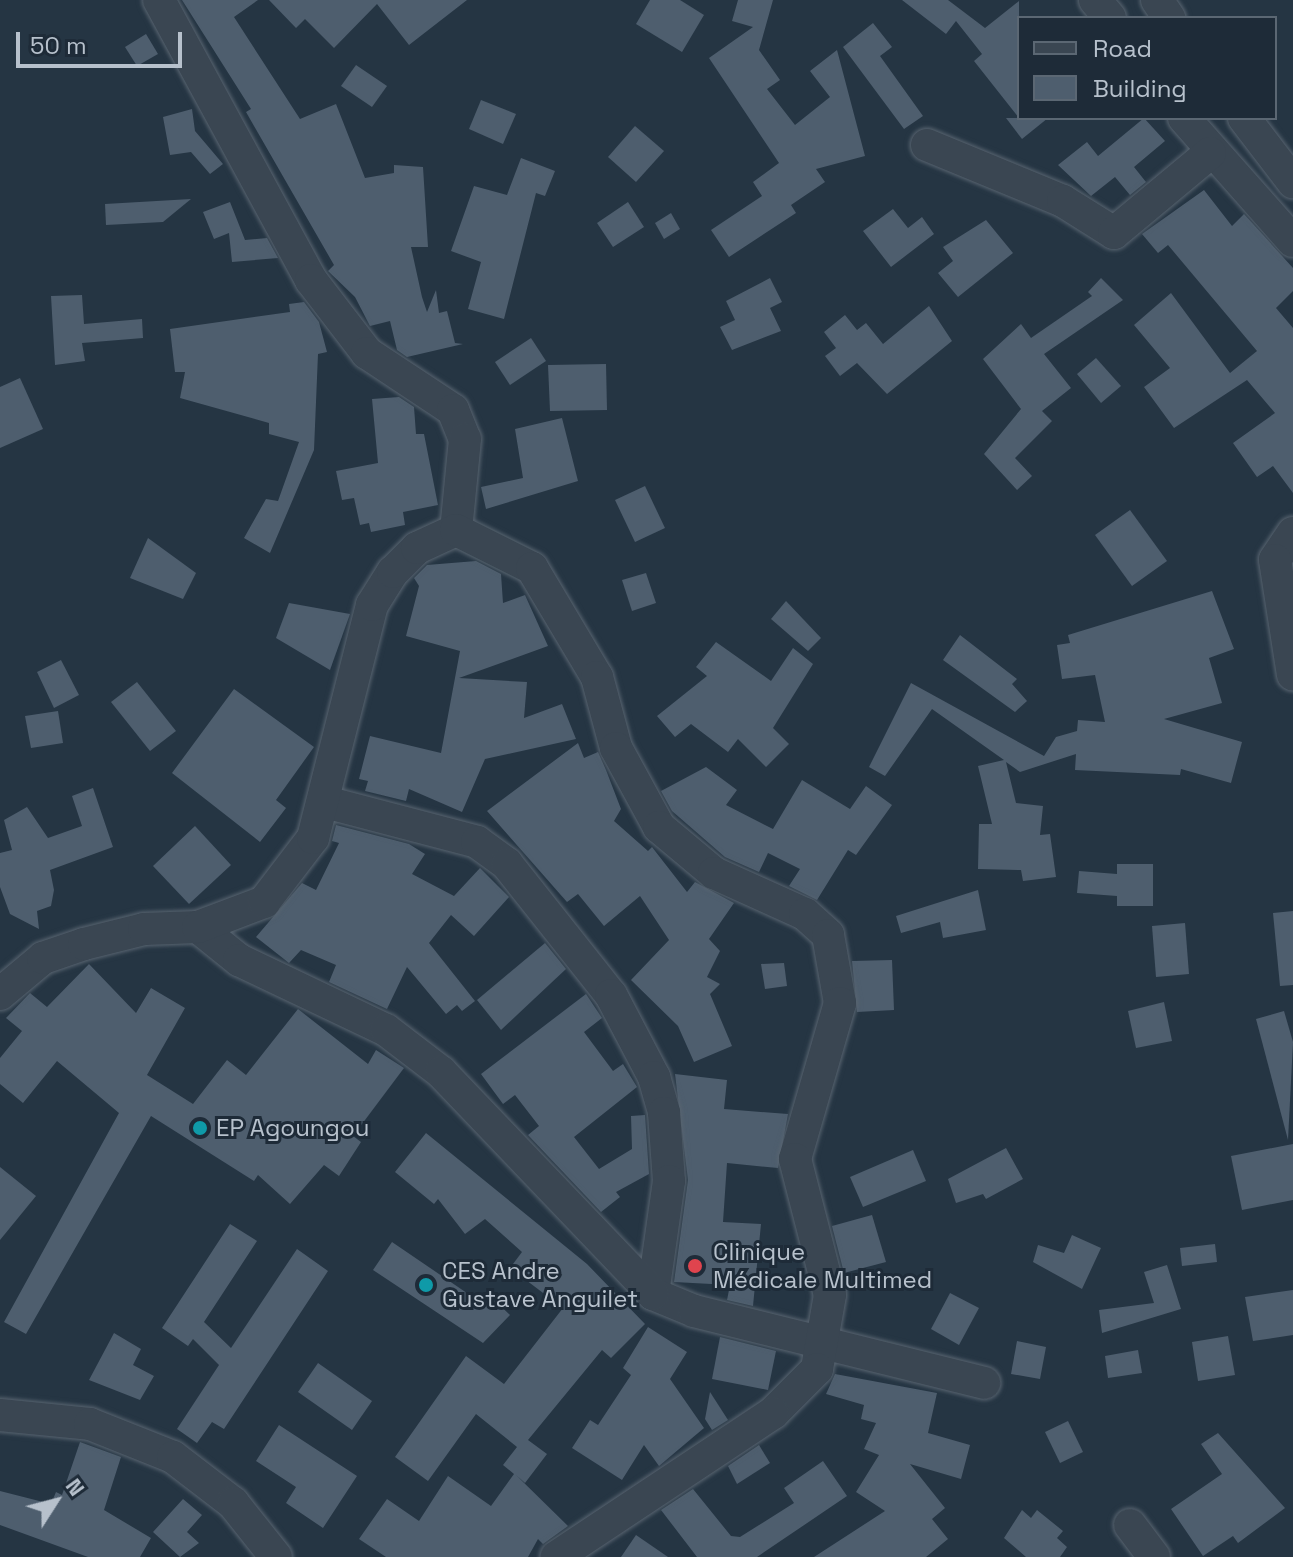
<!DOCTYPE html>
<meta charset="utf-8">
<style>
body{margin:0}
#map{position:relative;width:1293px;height:1557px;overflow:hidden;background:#253543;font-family:"Space Grotesk",sans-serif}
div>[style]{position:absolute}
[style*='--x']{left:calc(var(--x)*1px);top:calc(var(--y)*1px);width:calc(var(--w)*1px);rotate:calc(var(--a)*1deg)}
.building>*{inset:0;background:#4e5e6e}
.roads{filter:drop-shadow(0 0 2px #586470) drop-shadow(0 0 2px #586470)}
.minor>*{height:32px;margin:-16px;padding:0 16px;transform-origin:16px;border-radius:16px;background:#3a4652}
.dots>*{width:22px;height:22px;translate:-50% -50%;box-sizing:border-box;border:4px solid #1e2b38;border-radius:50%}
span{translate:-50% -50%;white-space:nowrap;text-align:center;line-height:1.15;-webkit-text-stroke:6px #1e2b38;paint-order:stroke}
.poi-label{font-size:24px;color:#b7c1cc}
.left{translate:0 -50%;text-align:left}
.legend{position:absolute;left:1017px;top:16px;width:260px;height:104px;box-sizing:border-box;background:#1e2b38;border:2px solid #5b6773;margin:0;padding:10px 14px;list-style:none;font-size:24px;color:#b7c1cc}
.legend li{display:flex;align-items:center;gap:16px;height:40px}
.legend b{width:40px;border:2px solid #5b6773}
.north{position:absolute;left:16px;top:1461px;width:80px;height:80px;-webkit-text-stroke:6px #1e2b38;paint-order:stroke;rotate:54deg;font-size:22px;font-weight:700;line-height:32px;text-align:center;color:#b7c1cc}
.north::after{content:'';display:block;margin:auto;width:28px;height:36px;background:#b7c1cc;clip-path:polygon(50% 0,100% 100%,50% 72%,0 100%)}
.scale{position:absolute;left:16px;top:32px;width:166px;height:36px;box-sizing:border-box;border:4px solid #b7c1cc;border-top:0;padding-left:10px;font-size:24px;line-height:28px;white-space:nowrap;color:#b7c1cc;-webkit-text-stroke:6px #1e2b38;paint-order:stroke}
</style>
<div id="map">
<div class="building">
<i style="clip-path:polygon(182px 0,258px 0,234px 17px,300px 119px,336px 104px,365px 178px,394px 173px,394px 165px,423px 167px,428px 247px,411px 247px,422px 297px,427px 312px,436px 290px,439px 313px,447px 311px,455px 343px,463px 344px,407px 357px,397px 350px,390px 321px,370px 326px,355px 297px,328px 271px,334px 265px,246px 112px,251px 109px)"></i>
<i style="clip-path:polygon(269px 0,467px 0,409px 45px,377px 4px,334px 48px,305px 19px,296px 28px)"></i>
<i style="clip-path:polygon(650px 0,680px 0,704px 15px,682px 52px,636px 24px)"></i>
<i style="clip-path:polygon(738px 0,773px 0,759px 50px,780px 80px,767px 89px,795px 125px,830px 97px,810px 71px,837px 50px,865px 156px,816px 169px,825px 182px,791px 205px,796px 213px,729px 257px,711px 230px,762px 196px,753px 182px,779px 163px,709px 58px,753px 27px,732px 21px)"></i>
<i style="clip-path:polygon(902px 0,948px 0,985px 28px,1019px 1px,1019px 118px,974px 61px,982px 54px,956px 21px,946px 34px)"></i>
<i style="clip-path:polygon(873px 23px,892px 47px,880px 56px,923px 116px,904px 129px,843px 47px)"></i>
<i style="clip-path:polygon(146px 34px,158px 54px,137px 66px,125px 47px)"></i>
<i style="clip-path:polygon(356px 65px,387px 86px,372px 107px,341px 86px)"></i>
<i style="clip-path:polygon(481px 100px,516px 114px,503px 144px,469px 129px)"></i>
<i style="clip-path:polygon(192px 109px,195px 131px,223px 164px,210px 174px,191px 152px,170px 155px,163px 117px)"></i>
<i style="clip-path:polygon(1006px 118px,1048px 118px,1022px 139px)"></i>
<i style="clip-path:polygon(1144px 118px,1165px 141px,1134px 167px,1146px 182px,1130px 195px,1115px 177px,1091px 196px,1058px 165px,1087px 142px,1098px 156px)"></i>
<i style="clip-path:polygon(635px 126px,664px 151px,636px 182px,608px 157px)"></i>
<i style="clip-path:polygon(521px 158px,555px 171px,545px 196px,536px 193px,504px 319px,468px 309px,481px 262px,451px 251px,474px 186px,507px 195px)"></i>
<i style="clip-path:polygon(1204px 190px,1232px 226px,1244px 214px,1293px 268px,1293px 291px,1276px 308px,1293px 328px,1293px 493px,1273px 466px,1257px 477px,1233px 443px,1275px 413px,1247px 380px,1174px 428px,1144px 387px,1170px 368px,1134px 325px,1171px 293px,1230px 373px,1257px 351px,1168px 245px,1158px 253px,1142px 234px)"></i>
<i style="clip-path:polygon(191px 199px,163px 222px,106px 225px,105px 204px)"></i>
<i style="clip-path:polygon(230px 202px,245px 240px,267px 238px,278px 258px,232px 262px,229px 233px,214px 239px,203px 212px)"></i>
<i style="clip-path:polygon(628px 202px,644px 227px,613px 247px,597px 223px)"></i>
<i style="clip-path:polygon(893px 209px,908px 228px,922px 217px,934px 234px,891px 267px,863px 231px)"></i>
<i style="clip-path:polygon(671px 213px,680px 229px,664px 239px,655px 223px)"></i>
<i style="clip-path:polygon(986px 220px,1013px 253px,958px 297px,938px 273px,953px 261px,943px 247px)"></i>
<i style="clip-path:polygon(770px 278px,782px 302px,770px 308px,781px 331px,732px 350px,720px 327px,735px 320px,726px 301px)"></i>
<i style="clip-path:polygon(1101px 278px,1123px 300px,1044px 354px,1071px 388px,1042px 411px,1052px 421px,1015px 458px,1032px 476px,1017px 490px,984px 454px,1021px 409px,983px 359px,1021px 324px,1031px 338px,1092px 296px,1088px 292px)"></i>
<i style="clip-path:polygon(82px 295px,84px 324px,142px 319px,143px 338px,82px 343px,85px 361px,55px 365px,51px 296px)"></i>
<i style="clip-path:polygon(304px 302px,319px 322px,327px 352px,318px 354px,314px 450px,270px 553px,244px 538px,266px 499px,278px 501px,299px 442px,269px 434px,269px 423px,180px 398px,185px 372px,175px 372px,170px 329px,290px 312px,289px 304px)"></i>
<i style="clip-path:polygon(929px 306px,952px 341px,887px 394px,857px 363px,840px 376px,825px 356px,836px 348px,824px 332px,845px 315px,857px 330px,866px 323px,883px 344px)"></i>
<i style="clip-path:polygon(531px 338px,546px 361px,510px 385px,495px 362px)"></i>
<i style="clip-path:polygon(1096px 358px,1121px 386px,1101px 403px,1077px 374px)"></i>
<i style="clip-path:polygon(606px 364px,607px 410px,550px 411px,548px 365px)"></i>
<i style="clip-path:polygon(20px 378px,43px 429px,0 448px,0 387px)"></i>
<i style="clip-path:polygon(399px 397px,414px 407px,416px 434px,424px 434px,438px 505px,403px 512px,405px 525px,371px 532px,369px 523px,360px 525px,354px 498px,342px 500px,336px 471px,378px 463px,372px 399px)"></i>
<i style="clip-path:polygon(562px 418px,578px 481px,486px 509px,481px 487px,523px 478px,515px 429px)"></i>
<i style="clip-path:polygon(645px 486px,665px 528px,635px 542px,615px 500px)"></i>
<i style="clip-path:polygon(1130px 510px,1167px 561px,1132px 586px,1095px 535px)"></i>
<i style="clip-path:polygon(148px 538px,196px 573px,183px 599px,130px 578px)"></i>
<i style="clip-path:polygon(476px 561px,501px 574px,503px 603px,525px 595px,548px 646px,459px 678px,527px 682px,524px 718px,562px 704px,576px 739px,485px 759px,462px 812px,409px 789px,406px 801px,365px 791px,368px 781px,359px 779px,370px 736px,441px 753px,460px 651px,406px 636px,419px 586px,414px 578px,427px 565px)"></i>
<i style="clip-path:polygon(646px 573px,656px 603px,632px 611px,622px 580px)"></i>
<i style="clip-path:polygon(1212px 591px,1234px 649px,1209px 658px,1222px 703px,1164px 719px,1242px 742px,1231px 783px,1181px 769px,1180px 775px,1075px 770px,1076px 754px,1020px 772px,1006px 762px,1016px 803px,1043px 806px,1040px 835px,1050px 834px,1056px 877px,1023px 881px,1021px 870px,978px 869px,979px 824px,992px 824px,978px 766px,1004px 760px,932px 709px,885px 776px,869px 767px,911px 683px,1044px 756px,1056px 737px,1077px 731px,1078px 720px,1105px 722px,1095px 675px,1062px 679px,1057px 645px,1070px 643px,1068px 635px)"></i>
<i style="clip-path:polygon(786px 601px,821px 638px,808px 651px,771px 619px)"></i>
<i style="clip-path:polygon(289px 603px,350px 614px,330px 670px,276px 638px)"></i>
<i style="clip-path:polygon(960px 635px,1017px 679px,1012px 684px,1027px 701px,1015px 712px,943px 660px)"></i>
<i style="clip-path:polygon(716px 642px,771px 681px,793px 648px,813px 664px,773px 728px,789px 744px,766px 767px,738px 739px,728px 752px,691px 724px,675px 737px,657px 716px,707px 676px,696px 667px)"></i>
<i style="clip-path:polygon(61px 660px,79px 695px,54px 708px,37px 672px)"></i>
<i style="clip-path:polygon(137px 682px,176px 731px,150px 751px,111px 702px)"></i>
<i style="clip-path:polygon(234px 689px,314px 747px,276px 800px,286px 808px,260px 842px,172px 773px)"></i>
<i style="clip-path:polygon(58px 711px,63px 743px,31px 748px,25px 716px)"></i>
<i style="clip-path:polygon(578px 743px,584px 758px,598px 752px,606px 770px,621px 809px,614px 821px,648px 851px,652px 847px,687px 892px,695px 882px,734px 903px,709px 939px,720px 951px,707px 977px,720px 984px,710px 994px,732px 1046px,694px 1062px,678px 1026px,631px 980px,669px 940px,640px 896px,604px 926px,578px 894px,567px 902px,487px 811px)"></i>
<i style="clip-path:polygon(706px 767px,737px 790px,726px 805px,773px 829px,802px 780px,850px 809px,866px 786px,892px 805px,856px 855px,848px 850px,817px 900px,789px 886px,800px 869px,768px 853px,759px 872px,725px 857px,672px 811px,661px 791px)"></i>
<i style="clip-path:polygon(93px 788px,113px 847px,50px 870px,54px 890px,51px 906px,37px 911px,39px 929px,10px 914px,0 887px,0 853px,12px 850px,4px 820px,27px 807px,48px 838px,82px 826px,72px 796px)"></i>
<i style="clip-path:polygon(336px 825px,409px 844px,425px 854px,412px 874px,454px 896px,480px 868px,509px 897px,474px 936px,451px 915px,429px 943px,475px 1001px,462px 1011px,457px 1005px,446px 1014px,407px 967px,387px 1009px,329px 982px,336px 965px,301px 950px,289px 963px,256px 937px,302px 883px,316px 890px,339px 843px,332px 841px)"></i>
<i style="clip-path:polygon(195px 826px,231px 865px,189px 904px,153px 866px)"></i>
<i style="clip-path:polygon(1117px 864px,1153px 864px,1153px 906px,1117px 906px,1117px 896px,1077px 893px,1079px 871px,1117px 874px)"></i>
<i style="clip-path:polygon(978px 890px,986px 930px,943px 938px,940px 922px,901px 933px,896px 916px)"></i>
<i style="clip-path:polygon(1293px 911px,1293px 985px,1280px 986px,1273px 913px)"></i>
<i style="clip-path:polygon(1185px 923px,1189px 974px,1156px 977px,1152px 926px)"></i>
<i style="clip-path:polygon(545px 943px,566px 969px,501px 1030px,477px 1000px)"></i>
<i style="clip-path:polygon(892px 960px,894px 1010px,857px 1012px,852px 961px)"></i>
<i style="clip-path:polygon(784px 963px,787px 986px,765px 989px,761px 964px)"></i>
<i style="clip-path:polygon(89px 964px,136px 1013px,151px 988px,185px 1008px,147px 1075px,193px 1104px,227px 1060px,246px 1075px,298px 1009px,368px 1064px,376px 1050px,404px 1068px,353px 1136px,361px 1142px,339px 1176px,324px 1165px,290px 1204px,258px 1175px,254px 1181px,151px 1116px,26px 1334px,4px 1322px,119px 1113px,57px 1061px,23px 1103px,0 1084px,0 1058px,22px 1031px,6px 1018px,30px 993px,47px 1007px)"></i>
<i style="clip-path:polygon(586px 994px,602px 1018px,584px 1032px,613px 1071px,623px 1064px,637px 1087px,574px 1137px,599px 1169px,632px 1149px,631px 1116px,645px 1115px,649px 1174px,616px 1192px,620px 1197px,601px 1212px,528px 1135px,539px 1126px,515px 1095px,503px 1104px,481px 1074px)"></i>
<i style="clip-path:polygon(1164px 1002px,1172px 1041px,1136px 1048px,1128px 1011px)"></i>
<i style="clip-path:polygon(1284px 1011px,1293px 1042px,1288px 1140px,1256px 1019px)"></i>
<i style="clip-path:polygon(675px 1074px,727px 1080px,724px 1109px,788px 1114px,778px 1168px,727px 1163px,723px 1222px,761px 1224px,753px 1306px,727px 1300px,730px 1285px,674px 1282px,688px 1180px)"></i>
<i style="clip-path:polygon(426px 1133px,587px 1264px,645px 1324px,611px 1358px,602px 1350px,528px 1440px,547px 1454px,525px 1483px,516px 1475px,568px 1526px,543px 1544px,538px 1539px,528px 1557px,386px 1557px,359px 1539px,387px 1499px,419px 1521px,448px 1476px,491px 1506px,514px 1474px,503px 1465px,517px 1447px,476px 1414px,428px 1481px,395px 1457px,466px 1356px,504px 1384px,563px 1308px,510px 1268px,522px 1252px,485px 1219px,465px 1234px,438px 1199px,434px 1204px,395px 1172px)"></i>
<i style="clip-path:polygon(1293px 1144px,1293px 1200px,1242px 1210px,1231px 1156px)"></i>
<i style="clip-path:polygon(1006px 1148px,1023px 1179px,986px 1199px,983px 1194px,956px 1203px,948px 1179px)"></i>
<i style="clip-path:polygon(913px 1150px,926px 1181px,863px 1207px,850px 1177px)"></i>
<i style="clip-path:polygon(0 1167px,36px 1196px,0 1240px)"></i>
<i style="clip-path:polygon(872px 1215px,886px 1262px,844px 1273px,832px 1226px)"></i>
<i style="clip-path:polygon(230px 1224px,257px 1241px,204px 1322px,231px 1348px,297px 1249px,328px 1271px,224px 1429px,212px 1422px,197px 1443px,177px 1429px,219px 1365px,193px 1339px,188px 1346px,162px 1328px)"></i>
<i style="clip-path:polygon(1072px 1235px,1101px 1248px,1082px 1289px,1033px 1262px,1038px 1245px,1064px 1253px)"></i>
<i style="clip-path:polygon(392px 1242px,483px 1304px,489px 1295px,510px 1315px,483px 1343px,373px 1270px)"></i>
<i style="clip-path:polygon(1215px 1244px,1217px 1262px,1182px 1266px,1180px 1248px)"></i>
<i style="clip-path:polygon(1167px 1265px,1181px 1309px,1102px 1333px,1099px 1310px,1154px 1303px,1144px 1272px)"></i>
<i style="clip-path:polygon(1293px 1290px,1293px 1335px,1253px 1341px,1245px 1297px)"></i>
<i style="clip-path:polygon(950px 1293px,979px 1308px,959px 1345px,931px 1329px)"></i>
<i style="clip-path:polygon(648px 1327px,687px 1352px,670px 1379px,704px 1428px,659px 1466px,644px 1445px,622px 1480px,572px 1448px,590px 1420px,598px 1425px,631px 1375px,623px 1368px)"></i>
<i style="clip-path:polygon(114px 1333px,141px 1349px,133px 1365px,154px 1376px,140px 1400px,89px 1380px)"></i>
<i style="clip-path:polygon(1228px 1336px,1235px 1375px,1198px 1381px,1192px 1342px)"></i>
<i style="clip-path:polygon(720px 1337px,776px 1351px,768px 1390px,712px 1379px)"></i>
<i style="clip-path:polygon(1017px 1341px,1046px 1347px,1040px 1379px,1011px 1374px)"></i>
<i style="clip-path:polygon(1138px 1350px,1142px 1373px,1108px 1378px,1105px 1356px)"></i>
<i style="clip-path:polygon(318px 1363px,372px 1401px,352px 1430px,298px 1392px)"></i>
<i style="clip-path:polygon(835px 1374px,937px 1393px,928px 1433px,970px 1445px,961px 1479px,910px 1464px,945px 1508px,932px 1519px,948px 1539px,926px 1557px,814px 1557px,885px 1511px,856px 1492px,879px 1455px,864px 1449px,876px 1423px,861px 1419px,864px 1405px,826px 1394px)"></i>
<i style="clip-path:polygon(710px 1392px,728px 1420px,712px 1430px,705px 1419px)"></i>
<i style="clip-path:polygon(1068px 1421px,1083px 1452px,1060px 1463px,1045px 1432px)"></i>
<i style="clip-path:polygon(279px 1425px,357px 1476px,323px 1528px,286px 1503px,296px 1487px,256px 1461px)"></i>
<i style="clip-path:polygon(1218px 1433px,1285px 1508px,1238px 1543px,1233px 1536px,1203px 1556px,1171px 1509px,1222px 1474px,1201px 1444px)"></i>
<i style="clip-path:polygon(80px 1442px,121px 1457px,104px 1510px,151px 1538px,140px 1557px,88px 1557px,0 1525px,0 1491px,51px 1504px,56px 1492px,62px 1495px)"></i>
<i style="clip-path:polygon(759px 1445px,770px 1463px,737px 1484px,728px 1466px)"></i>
<i style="clip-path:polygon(823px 1461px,847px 1496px,757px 1557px,697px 1557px,661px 1510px,693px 1489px,731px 1536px,740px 1537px,794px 1503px,784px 1488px)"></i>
<i style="clip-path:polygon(183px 1499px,202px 1515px,187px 1532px,199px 1543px,180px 1557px,153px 1532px)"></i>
<i style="clip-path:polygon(1022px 1510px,1031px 1518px,1037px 1510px,1063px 1531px,1057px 1538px,1067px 1547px,1060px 1557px,1026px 1557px,1004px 1538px)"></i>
<i style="clip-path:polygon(636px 1535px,668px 1557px,621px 1557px)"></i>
</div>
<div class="roads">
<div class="minor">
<i style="--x:159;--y:0;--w:319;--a:61.5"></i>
<i style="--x:311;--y:280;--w:92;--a:52.5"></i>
<i style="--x:367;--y:353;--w:103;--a:33.5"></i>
<i style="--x:453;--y:410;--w:31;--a:68"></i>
<i style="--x:465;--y:439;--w:91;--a:95.6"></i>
<i style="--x:1095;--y:0;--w:23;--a:50"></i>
<i style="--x:1157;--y:0;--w:22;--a:56"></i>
<i style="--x:1184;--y:118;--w:164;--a:48.5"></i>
<i style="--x:1244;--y:118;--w:81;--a:52.6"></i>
<i style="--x:927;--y:145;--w:147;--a:22.4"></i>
<i style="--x:1063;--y:201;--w:60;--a:32.1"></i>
<i style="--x:1114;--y:233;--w:125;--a:-39.8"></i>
<i style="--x:1293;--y:533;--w:32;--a:124"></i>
<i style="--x:1275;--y:560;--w:116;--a:81.1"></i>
<i style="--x:325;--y:802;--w:157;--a:14.7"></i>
<i style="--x:477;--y:842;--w:37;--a:36"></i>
<i style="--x:507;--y:864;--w:167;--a:51.6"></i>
<i style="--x:611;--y:995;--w:93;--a:62.3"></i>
<i style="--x:654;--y:1077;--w:37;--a:74"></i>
<i style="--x:664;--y:1113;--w:68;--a:85.8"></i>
<i style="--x:669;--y:1181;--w:114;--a:98.1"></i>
<i style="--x:653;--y:1294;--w:44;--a:22.5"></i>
<i style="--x:694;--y:1311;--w:299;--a:13.9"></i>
<i style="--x:198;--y:927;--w:53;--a:38.8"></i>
<i style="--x:239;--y:960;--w:163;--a:25.5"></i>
<i style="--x:386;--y:1030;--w:69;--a:37.4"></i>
<i style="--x:441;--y:1072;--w:307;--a:46.3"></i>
<i style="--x:0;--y:994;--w:56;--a:-39.9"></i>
<i style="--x:43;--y:958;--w:43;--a:-18.9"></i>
<i style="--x:84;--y:944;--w:62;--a:-14"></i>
<i style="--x:144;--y:929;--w:54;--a:-2.1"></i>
<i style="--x:198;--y:927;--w:71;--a:-20.7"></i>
<i style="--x:264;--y:902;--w:81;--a:-52.6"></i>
<i style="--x:313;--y:838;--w:240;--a:-75.8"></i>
<i style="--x:372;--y:605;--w:39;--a:-58"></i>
<i style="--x:393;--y:572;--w:34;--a:-45"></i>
<i style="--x:417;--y:548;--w:43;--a:-24.8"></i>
<i style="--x:456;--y:530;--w:85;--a:26.6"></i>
<i style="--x:532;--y:568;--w:127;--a:59.2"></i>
<i style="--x:597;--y:677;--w:73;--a:75"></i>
<i style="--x:616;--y:748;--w:90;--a:61.4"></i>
<i style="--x:659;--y:827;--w:72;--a:39.9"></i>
<i style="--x:714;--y:873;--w:100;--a:24.3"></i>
<i style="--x:805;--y:914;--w:31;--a:42"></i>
<i style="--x:828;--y:935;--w:69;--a:80"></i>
<i style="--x:840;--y:1003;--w:162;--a:106.1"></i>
<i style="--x:795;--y:1159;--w:140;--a:75.6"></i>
<i style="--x:830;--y:1295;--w:75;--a:100"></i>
<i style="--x:817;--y:1369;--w:62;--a:135"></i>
<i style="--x:773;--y:1413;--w:260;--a:146.4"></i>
<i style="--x:0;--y:1415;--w:90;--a:5.7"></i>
<i style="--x:90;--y:1424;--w:89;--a:21.7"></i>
<i style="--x:173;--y:1457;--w:76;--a:37.5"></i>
<i style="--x:233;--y:1503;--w:69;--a:51.5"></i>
<i style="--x:1130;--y:1525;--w:40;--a:53"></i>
</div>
</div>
<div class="dots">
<i style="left:200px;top:1128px;background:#0f9aa8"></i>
<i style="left:695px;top:1266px;background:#e0444e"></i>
<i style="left:426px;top:1285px;background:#0f9aa8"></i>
</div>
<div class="poi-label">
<span class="left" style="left:216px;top:1128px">EP Agoungou</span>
<span class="left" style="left:713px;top:1266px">Clinique<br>Médicale Multimed</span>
<span class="left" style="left:442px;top:1285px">CES Andre<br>Gustave Anguilet</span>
</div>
<ul class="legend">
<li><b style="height:10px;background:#3a4652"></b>Road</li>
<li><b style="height:22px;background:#4e5e6e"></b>Building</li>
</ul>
<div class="north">N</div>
<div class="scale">50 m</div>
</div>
